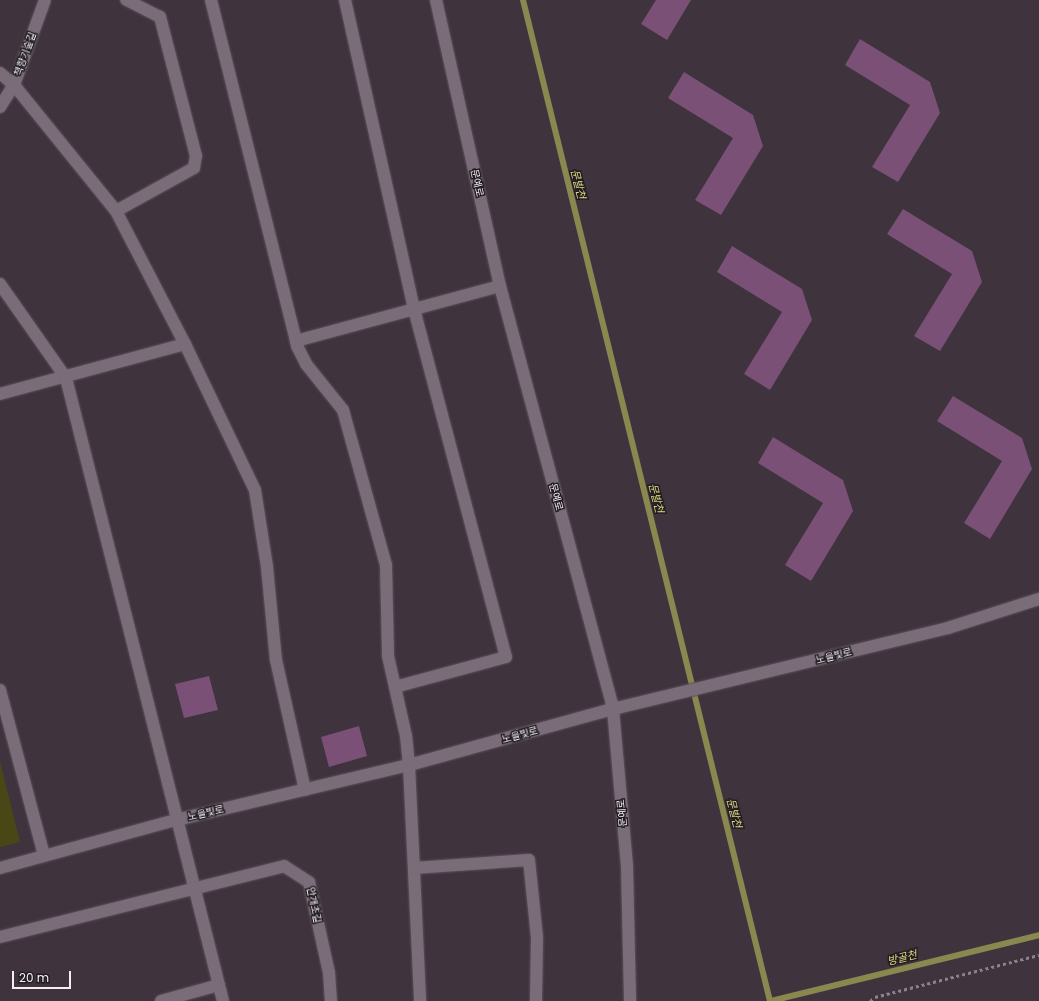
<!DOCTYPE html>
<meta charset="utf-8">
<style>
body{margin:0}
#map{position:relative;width:1039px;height:1001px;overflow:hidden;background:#3f333e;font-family:Poppins,"Noto Sans KR",sans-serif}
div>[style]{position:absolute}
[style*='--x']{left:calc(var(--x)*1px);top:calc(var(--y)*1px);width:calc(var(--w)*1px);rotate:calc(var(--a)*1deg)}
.green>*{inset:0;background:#494716}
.stream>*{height:6px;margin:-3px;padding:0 3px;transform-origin:3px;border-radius:3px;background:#8b884f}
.building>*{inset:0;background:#7a5076}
.path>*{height:2.5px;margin-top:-1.25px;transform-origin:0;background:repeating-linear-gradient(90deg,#8c828b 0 3px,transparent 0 6px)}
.roads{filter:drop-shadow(0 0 1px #5c515a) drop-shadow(0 0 1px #5c515a)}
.street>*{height:12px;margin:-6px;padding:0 6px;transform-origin:6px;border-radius:6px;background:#7a6c78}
.secondary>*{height:12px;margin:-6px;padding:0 6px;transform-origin:6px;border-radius:6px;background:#7a6c78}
span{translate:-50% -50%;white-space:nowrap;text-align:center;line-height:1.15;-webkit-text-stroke:3px #221d22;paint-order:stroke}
.street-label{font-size:10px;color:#f6eef5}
.water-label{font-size:11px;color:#ddd982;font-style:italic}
.scale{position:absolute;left:12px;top:971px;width:59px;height:18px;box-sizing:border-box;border:2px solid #f6eef5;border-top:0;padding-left:5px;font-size:12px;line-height:14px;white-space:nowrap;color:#f6eef5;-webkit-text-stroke:3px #221d22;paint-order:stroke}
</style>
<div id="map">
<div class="green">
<i style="clip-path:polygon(0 761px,20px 842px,0 847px)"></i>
</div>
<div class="stream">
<i style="--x:523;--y:0;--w:1031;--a:76.14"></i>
<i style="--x:771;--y:1001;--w:276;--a:-13.8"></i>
</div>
<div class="building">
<i style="clip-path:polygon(656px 0,691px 0,667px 40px,641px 24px)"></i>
<i style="clip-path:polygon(860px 39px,930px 82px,940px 113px,898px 182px,872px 167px,910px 105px,845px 65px)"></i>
<i style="clip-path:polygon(684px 72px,753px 115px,763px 146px,721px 215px,695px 200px,733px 138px,668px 98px)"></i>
<i style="clip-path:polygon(903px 209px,972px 251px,982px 282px,940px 351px,914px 336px,952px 274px,887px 234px)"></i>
<i style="clip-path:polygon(732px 246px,802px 289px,812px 320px,770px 390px,744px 374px,782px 312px,717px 272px)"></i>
<i style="clip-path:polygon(953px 396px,1022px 438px,1032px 469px,990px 539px,964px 523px,1002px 461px,937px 421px)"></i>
<i style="clip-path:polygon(773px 437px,843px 480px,853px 511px,811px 581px,785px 565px,823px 503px,758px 463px)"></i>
<i style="clip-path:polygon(209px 676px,218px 710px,184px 718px,175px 684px)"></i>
<i style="clip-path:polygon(359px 726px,367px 756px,329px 767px,321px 737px)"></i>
</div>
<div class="path">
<i style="--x:870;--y:1001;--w:6;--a:-39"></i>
<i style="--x:875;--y:997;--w:169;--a:-14.4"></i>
</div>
<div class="roads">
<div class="street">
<i style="--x:211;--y:0;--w:357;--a:76"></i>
<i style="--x:297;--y:346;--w:20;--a:63"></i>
<i style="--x:306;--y:364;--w:59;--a:51.2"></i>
<i style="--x:343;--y:410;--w:161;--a:74.5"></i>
<i style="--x:386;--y:565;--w:91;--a:88.7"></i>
<i style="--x:388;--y:656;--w:82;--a:77.3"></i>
<i style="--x:406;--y:736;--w:29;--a:84"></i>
<i style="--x:409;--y:765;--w:236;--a:87.3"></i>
<i style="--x:345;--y:0;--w:317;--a:77.4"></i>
<i style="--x:414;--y:309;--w:360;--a:75.2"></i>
<i style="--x:506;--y:657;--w:115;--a:164.9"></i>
<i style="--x:0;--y:73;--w:18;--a:41"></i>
<i style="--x:14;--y:85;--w:162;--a:51"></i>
<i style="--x:116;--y:211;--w:150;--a:62.6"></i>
<i style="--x:185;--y:344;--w:192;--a:164.9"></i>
<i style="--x:0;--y:107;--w:26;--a:-58"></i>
<i style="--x:14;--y:85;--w:90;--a:-70"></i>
<i style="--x:116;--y:211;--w:89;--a:-28.9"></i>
<i style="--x:194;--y:168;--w:12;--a:-81"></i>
<i style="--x:196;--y:156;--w:144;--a:-104.5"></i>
<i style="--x:160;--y:17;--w:38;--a:-153"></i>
<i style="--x:0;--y:284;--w:115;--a:54.9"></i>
<i style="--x:66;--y:378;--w:642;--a:75.86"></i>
<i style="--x:296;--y:341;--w:211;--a:-15.1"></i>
<i style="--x:185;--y:344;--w:162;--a:64.4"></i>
<i style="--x:255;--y:490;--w:78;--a:81.1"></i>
<i style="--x:267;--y:567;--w:93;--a:84.5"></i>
<i style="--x:276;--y:660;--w:133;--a:77.4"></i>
<i style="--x:0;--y:690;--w:171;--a:75.1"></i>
<i style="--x:0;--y:868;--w:182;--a:-15.3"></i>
<i style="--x:414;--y:868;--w:115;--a:-4"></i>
<i style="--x:529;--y:860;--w:77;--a:84.1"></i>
<i style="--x:537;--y:937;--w:64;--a:90.9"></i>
<i style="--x:0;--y:937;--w:293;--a:-14"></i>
<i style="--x:284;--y:866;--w:30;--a:33"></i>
<i style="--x:309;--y:882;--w:93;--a:77.6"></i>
<i style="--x:329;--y:973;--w:28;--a:86"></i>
<i style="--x:161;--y:1001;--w:60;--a:-15.4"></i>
</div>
<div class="secondary">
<i style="--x:436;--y:0;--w:293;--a:77.4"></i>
<i style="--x:500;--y:286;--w:438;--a:75"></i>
<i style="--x:613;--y:709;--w:158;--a:84.9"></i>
<i style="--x:627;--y:866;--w:135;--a:88.7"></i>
<i style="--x:176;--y:820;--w:239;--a:-13.3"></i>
<i style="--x:409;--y:765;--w:212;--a:-15.4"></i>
<i style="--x:613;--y:709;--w:345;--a:-13.6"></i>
<i style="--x:948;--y:628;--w:96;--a:-17.7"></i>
</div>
</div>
<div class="street-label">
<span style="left:25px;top:54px;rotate:-70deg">책향기숲길</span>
<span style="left:477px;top:183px;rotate:77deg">문예로</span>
<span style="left:556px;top:497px;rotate:75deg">문예로</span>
<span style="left:834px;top:656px;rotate:-14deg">노을빛로</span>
<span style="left:520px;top:735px;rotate:-15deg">노을빛로</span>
<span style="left:206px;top:813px;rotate:-13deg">노을빛로</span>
<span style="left:622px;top:813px;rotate:-95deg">문예로</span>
<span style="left:314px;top:905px;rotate:78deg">안개초길</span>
</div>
<div class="water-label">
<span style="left:578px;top:184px;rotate:76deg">문발천</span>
<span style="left:656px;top:498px;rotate:76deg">문발천</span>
<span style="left:734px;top:813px;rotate:76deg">문발천</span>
<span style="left:902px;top:958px;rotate:-14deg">방골천</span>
</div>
<div class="scale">20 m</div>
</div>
